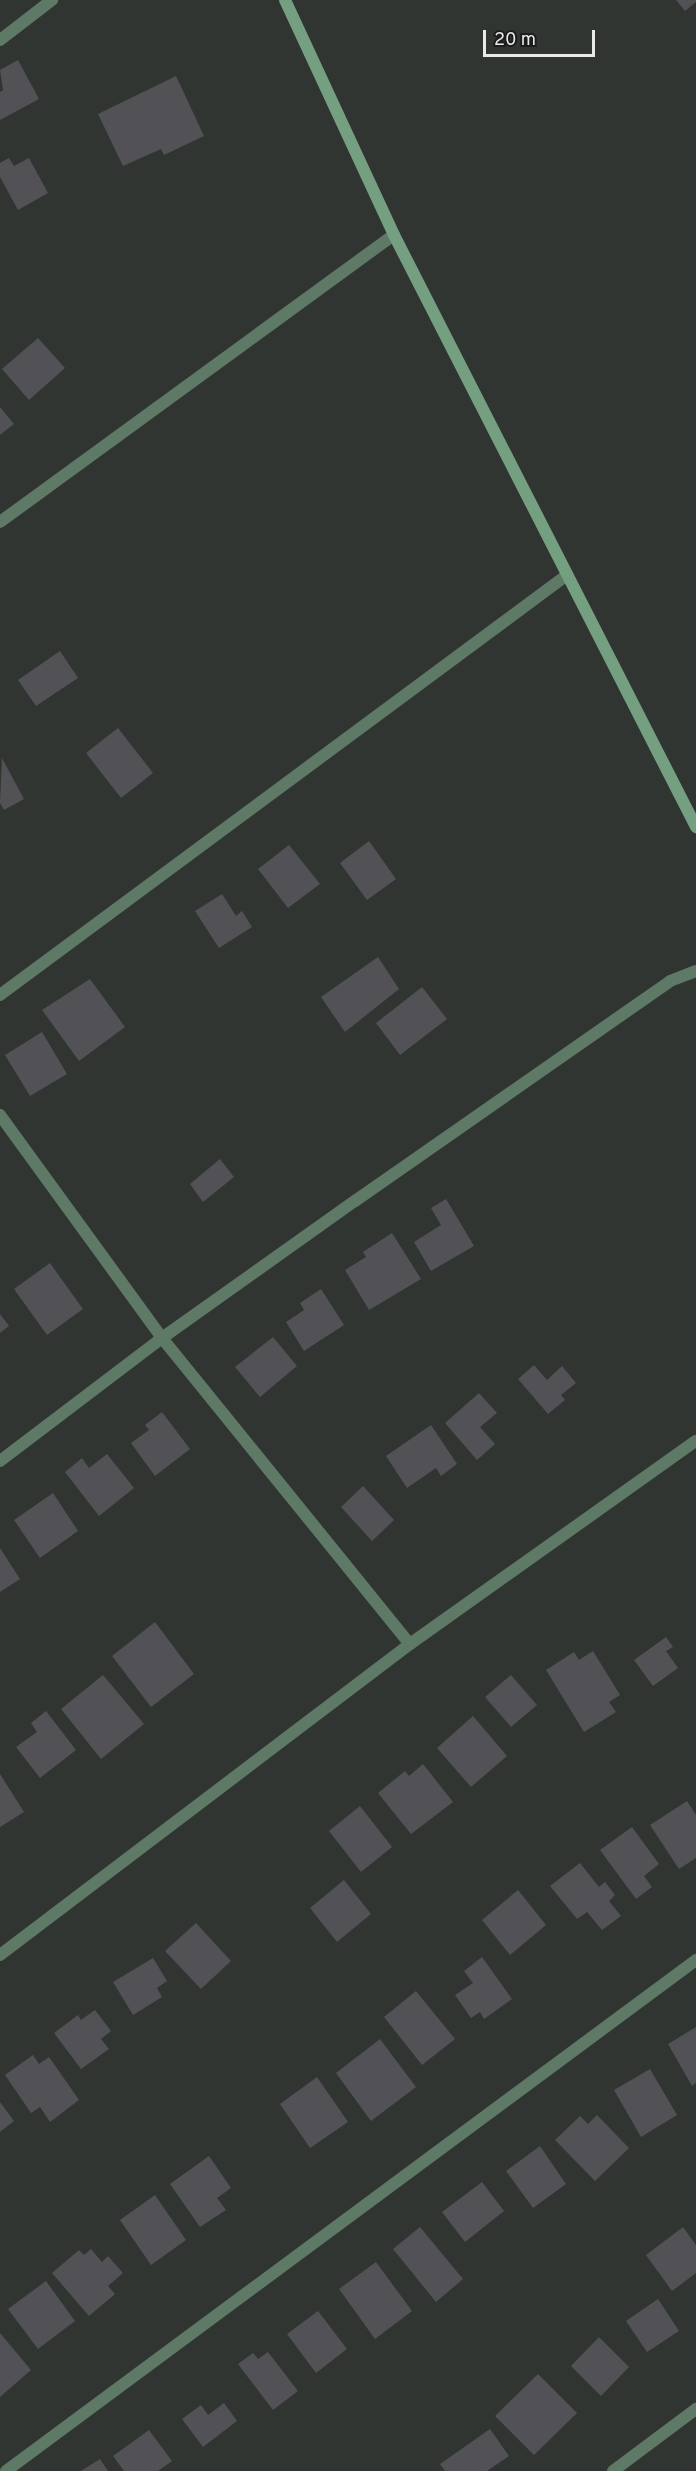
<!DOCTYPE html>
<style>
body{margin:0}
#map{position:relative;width:696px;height:2471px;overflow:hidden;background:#313532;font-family:Overpass,sans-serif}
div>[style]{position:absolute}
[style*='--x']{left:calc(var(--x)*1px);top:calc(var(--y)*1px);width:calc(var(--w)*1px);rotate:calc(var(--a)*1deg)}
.building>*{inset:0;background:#525156}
.street>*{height:12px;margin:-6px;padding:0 6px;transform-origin:6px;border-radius:6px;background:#5e7966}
.secondary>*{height:12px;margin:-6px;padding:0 6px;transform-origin:6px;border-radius:6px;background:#749f81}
span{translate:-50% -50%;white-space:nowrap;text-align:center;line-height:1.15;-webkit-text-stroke:4.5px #1b1c1b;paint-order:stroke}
.scale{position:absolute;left:483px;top:30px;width:112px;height:27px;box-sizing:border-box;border:3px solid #e7eae8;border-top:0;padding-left:8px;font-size:18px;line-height:21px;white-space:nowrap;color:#e7eae8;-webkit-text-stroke:4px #1b1c1b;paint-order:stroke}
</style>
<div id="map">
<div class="building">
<i style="clip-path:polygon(676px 0,696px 0,696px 2px,685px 11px)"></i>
<i style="clip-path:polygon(18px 60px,39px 99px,0 120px,0 92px,3px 90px,0 70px)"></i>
<i style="clip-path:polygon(176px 76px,204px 136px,164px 155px,161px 149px,123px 166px,98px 114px)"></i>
<i style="clip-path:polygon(9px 158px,14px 166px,29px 158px,48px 193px,18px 210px,0 177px,0 163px)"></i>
<i style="clip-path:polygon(38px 338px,65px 368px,29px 400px,2px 369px)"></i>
<i style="clip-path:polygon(0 407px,14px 424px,0 435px)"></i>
<i style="clip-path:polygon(60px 651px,78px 678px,36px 706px,18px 680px)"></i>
<i style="clip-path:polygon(118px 728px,153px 773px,121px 798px,86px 753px)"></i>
<i style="clip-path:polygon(2px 758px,24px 799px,4px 810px,0 803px)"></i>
<i style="clip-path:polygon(369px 841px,396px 879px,367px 900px,340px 863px)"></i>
<i style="clip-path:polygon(289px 845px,320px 884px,288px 908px,258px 869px)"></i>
<i style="clip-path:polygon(222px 894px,236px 916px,242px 911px,252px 927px,219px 948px,195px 911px)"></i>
<i style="clip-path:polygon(378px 957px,399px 989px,345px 1032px,321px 997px)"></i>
<i style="clip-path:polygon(90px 979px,125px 1027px,79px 1061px,42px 1010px)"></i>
<i style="clip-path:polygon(422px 987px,447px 1019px,400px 1055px,376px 1023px)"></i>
<i style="clip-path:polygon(42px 1032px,67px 1074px,30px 1096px,5px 1055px)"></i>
<i style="clip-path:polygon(220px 1159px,234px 1177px,203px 1202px,190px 1184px)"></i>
<i style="clip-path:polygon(446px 1199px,474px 1246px,431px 1271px,414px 1242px,441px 1225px,431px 1208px)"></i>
<i style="clip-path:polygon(392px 1233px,421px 1279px,369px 1310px,345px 1270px,366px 1257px,363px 1252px)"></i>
<i style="clip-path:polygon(50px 1263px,83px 1309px,47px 1335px,14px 1289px)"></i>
<i style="clip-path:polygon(321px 1289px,344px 1325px,304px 1351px,286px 1322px,304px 1310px,300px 1303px)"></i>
<i style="clip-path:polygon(0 1314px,9px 1326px,0 1333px)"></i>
<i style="clip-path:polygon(273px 1337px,297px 1366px,260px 1397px,235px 1367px)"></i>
<i style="clip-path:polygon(534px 1365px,547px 1380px,562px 1366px,576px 1383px,561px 1395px,565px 1400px,548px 1414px,518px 1379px)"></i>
<i style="clip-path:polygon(479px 1393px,497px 1413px,480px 1427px,495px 1444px,477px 1460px,445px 1423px)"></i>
<i style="clip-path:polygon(162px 1412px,190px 1449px,155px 1476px,131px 1443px,149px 1430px,145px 1425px)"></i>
<i style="clip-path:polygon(431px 1425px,457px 1464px,441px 1476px,436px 1468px,407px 1488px,386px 1456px)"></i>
<i style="clip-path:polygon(107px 1454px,134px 1488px,99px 1516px,65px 1472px,82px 1458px,89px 1468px)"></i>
<i style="clip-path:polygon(363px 1486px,394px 1520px,372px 1541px,341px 1507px)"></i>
<i style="clip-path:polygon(53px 1493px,78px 1531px,40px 1558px,14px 1520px)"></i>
<i style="clip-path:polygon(0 1548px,20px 1579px,0 1592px)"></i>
<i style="clip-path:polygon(155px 1622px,194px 1674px,151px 1707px,112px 1656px)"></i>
<i style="clip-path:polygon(666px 1637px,673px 1647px,666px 1651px,678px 1668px,653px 1686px,634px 1660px)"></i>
<i style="clip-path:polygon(593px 1651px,620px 1695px,609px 1702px,616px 1712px,584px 1732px,546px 1670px,574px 1652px,579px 1660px)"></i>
<i style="clip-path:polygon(103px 1675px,144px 1724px,101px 1759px,61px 1709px)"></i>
<i style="clip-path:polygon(511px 1675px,537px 1705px,511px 1727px,485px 1697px)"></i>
<i style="clip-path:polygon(46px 1711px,76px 1750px,40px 1778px,16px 1747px,37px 1732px,31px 1723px)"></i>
<i style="clip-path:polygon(473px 1716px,507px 1756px,471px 1787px,437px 1748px)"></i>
<i style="clip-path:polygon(423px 1764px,453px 1802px,411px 1834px,378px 1793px,405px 1771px,409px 1776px)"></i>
<i style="clip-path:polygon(0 1774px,24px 1812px,0 1827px)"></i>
<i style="clip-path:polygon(687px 1801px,696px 1815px,696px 1858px,679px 1869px,650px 1825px)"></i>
<i style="clip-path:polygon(360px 1806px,392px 1847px,361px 1872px,329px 1831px)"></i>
<i style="clip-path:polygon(632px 1827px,659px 1864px,644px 1876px,652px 1887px,636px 1899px,600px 1850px)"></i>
<i style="clip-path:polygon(580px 1863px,599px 1887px,605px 1882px,615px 1895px,609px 1901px,621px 1916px,602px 1930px,587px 1912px,577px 1919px,550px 1886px)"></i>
<i style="clip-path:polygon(344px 1880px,371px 1914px,337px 1942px,310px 1908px)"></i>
<i style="clip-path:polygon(518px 1890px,546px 1925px,510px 1955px,482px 1920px)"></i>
<i style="clip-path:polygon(196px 1923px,231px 1961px,201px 1989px,165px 1951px)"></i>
<i style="clip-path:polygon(482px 1957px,512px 1999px,484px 2019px,480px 2012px,471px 2018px,455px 1995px,473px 1983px,464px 1971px)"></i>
<i style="clip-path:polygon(153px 1958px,167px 1981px,157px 1988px,162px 1997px,133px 2015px,113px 1982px)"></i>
<i style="clip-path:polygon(416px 1991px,455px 2039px,422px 2065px,384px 2017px)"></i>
<i style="clip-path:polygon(95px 2010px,111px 2031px,101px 2039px,109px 2049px,81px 2069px,54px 2033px,78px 2015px,81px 2020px)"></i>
<i style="clip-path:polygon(696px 2027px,696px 2083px,692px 2086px,668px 2044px)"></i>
<i style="clip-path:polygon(380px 2039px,416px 2087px,371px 2121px,336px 2073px)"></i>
<i style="clip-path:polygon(33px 2055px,39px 2064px,49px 2057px,79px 2100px,50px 2122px,40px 2107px,31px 2113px,5px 2075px)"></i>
<i style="clip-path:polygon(650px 2069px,677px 2115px,641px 2137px,614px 2090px)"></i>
<i style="clip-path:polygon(317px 2077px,348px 2122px,310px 2148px,280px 2104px)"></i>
<i style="clip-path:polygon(0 2102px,14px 2121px,0 2132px)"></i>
<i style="clip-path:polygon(597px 2115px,629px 2148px,595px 2181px,555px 2140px,580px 2116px,588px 2124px)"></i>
<i style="clip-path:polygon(540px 2146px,566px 2184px,533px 2208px,506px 2171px)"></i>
<i style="clip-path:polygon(209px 2156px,231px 2188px,217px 2198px,226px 2210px,200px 2227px,170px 2184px)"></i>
<i style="clip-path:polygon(482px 2182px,504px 2211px,465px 2242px,442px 2212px)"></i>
<i style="clip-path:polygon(155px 2195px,186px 2240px,151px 2265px,120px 2220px)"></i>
<i style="clip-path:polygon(420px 2227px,463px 2279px,436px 2302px,393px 2249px)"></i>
<i style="clip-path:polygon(683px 2227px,696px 2245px,696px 2273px,672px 2291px,646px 2255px)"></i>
<i style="clip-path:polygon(91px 2249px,102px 2262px,108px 2256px,123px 2273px,108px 2286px,115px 2294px,89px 2316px,52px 2273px,79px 2250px,84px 2255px)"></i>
<i style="clip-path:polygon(376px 2262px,412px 2311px,375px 2339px,339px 2289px)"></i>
<i style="clip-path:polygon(46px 2281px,75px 2321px,38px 2349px,8px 2309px)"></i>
<i style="clip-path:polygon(658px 2299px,679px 2331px,647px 2352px,626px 2321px)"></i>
<i style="clip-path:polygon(318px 2311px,347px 2349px,316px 2373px,287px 2334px)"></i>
<i style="clip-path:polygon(0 2333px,31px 2370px,0 2397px)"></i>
<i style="clip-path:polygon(599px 2337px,629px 2367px,601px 2396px,571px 2366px)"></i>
<i style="clip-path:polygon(268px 2352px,298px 2391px,273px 2410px,238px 2364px,253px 2353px,258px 2359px)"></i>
<i style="clip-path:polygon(538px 2374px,577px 2413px,534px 2455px,495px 2416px)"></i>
<i style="clip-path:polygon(224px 2403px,237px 2421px,203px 2447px,182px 2419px,201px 2405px,208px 2415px)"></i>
<i style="clip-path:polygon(490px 2429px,509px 2456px,487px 2471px,445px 2471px,440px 2464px)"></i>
<i style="clip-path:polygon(149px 2430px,172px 2461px,158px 2471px,124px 2471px,113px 2456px)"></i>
<i style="clip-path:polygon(100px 2459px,108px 2471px,81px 2471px)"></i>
</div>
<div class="street">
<i style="--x:0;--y:40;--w:66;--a:-37.6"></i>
<i style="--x:0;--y:522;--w:487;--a:-36.1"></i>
<i style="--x:0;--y:995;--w:706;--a:-36.53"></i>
<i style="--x:0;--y:1115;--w:276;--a:54"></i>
<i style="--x:162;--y:1338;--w:394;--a:51"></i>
<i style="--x:0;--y:1461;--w:203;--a:-37.2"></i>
<i style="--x:162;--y:1338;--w:237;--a:-35.4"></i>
<i style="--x:355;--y:1201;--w:384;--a:-34.9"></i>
<i style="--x:670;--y:981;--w:28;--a:-21"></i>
<i style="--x:0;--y:1955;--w:515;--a:-37.18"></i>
<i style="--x:410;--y:1644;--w:351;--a:-35.4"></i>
<i style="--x:6;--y:2471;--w:859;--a:-36.52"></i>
<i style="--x:613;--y:2471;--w:104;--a:-36.8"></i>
</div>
<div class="secondary">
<i style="--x:285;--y:0;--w:259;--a:65.1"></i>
<i style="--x:394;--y:235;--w:665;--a:62.97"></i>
</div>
<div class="scale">20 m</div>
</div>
